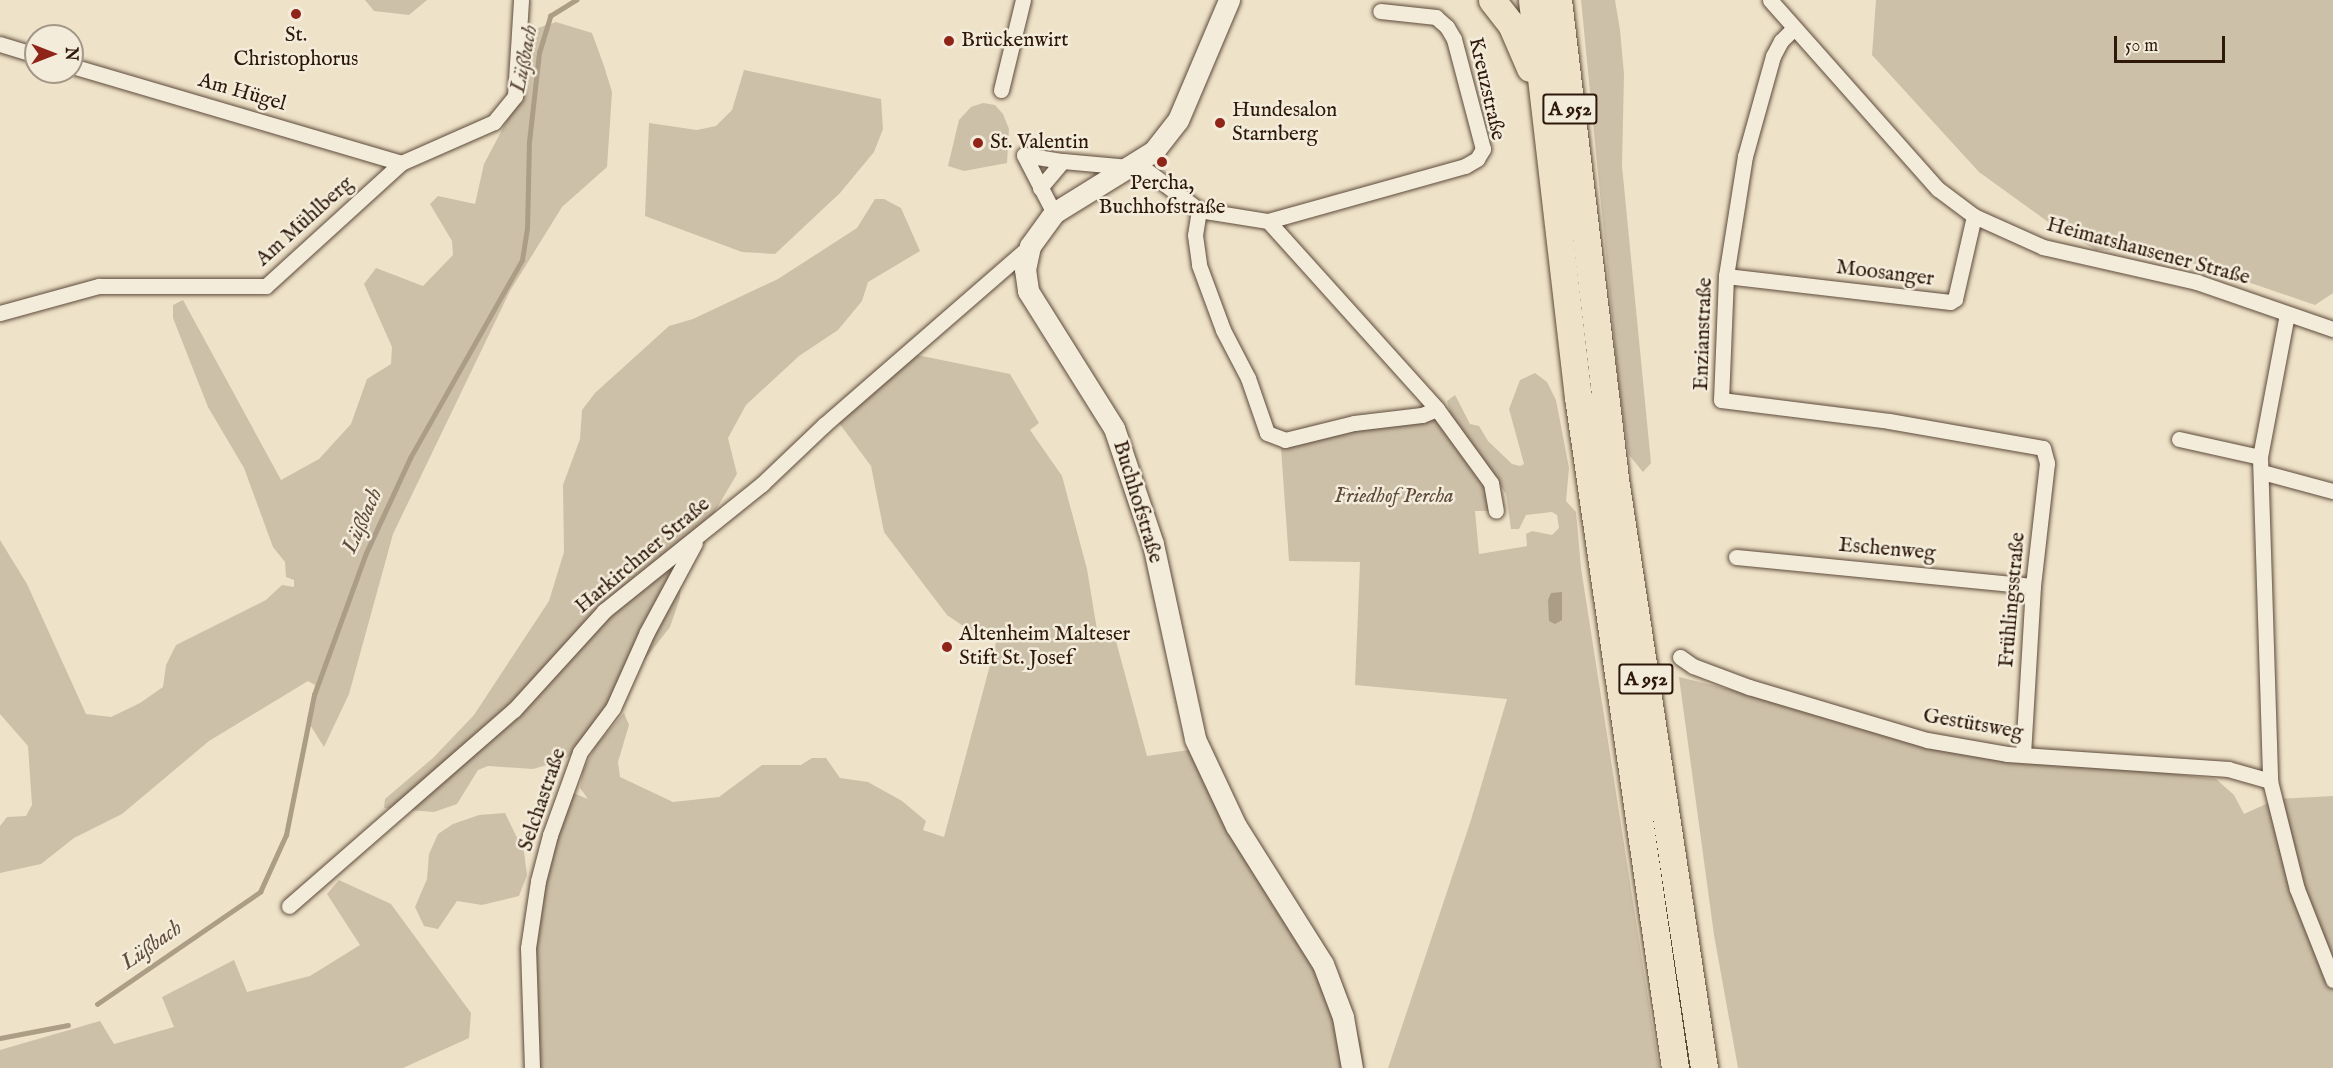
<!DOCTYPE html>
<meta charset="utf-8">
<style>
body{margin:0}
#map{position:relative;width:2333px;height:1068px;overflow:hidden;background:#eee2c8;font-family:"IM FELL English",serif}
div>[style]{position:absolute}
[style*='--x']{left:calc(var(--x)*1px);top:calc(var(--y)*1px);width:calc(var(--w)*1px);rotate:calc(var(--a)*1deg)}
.green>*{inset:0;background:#cdc0a8}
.water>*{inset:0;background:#ac9d87}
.stream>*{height:4.5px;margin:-2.25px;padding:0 2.25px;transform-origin:2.25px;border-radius:2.25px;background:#ac9d87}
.roads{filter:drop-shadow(0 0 2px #5d4a3a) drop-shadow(0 0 2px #5d4a3a)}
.street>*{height:15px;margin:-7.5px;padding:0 7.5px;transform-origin:7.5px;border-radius:7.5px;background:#f4ecdb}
.secondary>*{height:21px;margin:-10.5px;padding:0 10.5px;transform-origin:10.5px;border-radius:10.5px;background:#f4ecdb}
.highway>*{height:27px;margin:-13.5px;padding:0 13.5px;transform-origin:13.5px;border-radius:13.5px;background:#eee2c8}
.dots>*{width:16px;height:16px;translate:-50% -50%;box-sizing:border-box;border:3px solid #f4ecdb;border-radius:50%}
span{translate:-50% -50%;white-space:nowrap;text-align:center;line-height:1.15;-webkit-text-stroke:5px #f4ecdb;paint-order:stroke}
.shield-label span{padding:2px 4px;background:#f4ecdb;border:2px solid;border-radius:4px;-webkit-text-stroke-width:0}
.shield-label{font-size:20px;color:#2d180a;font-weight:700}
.poi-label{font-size:21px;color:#2d180a}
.left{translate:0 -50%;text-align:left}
.street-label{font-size:21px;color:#2d180a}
.park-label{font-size:21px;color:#5d4a39;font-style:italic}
.water-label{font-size:22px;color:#604d3c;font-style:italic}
.north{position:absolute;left:24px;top:24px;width:60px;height:60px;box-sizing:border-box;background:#f4ecdb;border:2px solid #a49787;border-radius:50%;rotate:90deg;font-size:16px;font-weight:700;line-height:24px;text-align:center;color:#2d180a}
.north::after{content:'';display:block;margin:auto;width:21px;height:27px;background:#8f2418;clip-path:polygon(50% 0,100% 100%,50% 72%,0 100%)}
.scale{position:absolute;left:2114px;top:36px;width:111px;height:27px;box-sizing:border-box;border:3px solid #2d180a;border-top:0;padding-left:8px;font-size:18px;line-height:21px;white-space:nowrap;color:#2d180a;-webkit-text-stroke:4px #f4ecdb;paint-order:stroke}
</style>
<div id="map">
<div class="green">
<i style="clip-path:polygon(365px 0,427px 0,409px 15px,374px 11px)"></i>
<i style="clip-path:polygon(1581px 0,1615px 0,1620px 30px,1624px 74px,1622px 166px,1651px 463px,1643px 472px,1629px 455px,1619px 388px)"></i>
<i style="clip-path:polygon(1876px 0,2333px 0,2333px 293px,2315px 305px,2177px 258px,2144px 251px,2096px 250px,2051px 224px,1979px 172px,1872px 55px)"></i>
<i style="clip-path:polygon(556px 22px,592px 33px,604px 66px,612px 92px,607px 167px,562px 207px,510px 291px,393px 534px,349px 694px,324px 747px,307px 720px,315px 685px,308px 681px,209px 741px,122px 814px,74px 838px,41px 864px,0 873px,0 826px,7px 817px,26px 816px,32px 805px,28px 746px,0 714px,0 540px,27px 584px,86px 714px,111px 717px,140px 703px,163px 687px,166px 665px,176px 645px,266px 600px,282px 585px,294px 587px,294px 580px,286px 577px,285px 562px,273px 547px,244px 468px,208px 407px,173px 318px,173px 305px,183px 300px,281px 480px,319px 459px,351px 424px,367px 379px,391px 364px,392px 347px,364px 284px,376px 268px,423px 286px,453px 255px,452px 241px,430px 204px,438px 196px,475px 204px,484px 164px,522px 92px,529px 31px)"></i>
<i style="clip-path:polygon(744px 70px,881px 99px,883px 129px,874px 152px,840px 193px,775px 254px,742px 252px,645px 216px,649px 123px,697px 130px,716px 126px,732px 110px)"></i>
<i style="clip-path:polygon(983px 103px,995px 105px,1003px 114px,1009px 129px,1007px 163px,964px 171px,948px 166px,959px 120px,971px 107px)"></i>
<i style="clip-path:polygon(875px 199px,884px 199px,901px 208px,920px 251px,868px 282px,862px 301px,838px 330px,799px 356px,746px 405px,728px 438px,737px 474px,681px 569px,680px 598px,670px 627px,621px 690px,584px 748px,561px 761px,533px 769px,488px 766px,478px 770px,457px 804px,434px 812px,384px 808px,385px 799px,433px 758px,474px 715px,549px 601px,564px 552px,563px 485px,580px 439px,582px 410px,595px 393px,669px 326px,693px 319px,778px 279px,857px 228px)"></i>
<i style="clip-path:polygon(917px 355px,1010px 374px,1039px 423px,1030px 430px,1062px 476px,1087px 569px,1099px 642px,1116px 641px,1147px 756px,1210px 747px,1248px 826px,1327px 949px,1346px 991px,1361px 1043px,1364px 1068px,535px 1068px,530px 1021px,538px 881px,571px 792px,588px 799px,580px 788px,583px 771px,595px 747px,624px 713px,629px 725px,618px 762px,620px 777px,673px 802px,719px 797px,762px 765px,801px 765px,812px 758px,826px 758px,840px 778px,868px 782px,902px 801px,926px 821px,923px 830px,944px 837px,997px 639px,966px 628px,947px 615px,909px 565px,884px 532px,871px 466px,839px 423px)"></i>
<i style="clip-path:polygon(1535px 373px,1547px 382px,1556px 400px,1569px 468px,1566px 501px,1576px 512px,1581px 568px,1659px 1068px,1388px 1068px,1470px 823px,1507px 699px,1355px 685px,1360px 562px,1289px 561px,1281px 448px,1354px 427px,1435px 417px,1485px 487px,1489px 511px,1475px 511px,1479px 554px,1527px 546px,1526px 534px,1532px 531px,1552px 535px,1559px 528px,1557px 515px,1552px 512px,1526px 515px,1519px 529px,1511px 529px,1506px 494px,1450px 413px,1447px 401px,1455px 395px,1470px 424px,1479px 426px,1488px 441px,1512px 464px,1520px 466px,1524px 464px,1509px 409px,1520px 380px)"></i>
<i style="clip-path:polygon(1679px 677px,1799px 706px,1906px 742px,2216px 779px,2234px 795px,2244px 814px,2277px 799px,2333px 796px,2333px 1068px,1738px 1068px,1714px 935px)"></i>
<i style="clip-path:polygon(505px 813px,524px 852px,527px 875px,519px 896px,482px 905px,457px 901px,438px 929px,424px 926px,415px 907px,427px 879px,429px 854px,438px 834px,453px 824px,479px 815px)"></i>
<i style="clip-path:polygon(339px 880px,391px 904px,471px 1013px,469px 1038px,403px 1068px,0 1068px,0 1050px,100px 1021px,114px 1044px,174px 1027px,162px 997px,234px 960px,247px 992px,310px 976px,360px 945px,327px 894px)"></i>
</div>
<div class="water">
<i style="clip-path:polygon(1562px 592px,1562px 620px,1555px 624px,1549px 621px,1548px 600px,1551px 593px)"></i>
</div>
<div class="stream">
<i style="--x:97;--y:1004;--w:198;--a:-34.5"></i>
<i style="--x:260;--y:892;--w:63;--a:-65.5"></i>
<i style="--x:286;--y:835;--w:143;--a:-78.7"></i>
<i style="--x:314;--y:695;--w:151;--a:-69.9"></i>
<i style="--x:366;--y:553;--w:105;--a:-65.1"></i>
<i style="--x:410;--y:458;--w:227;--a:-60.5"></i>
<i style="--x:522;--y:260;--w:31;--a:-81"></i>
<i style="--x:527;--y:229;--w:87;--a:-88.7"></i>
<i style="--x:529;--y:142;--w:90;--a:-83.6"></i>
<i style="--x:539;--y:53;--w:39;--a:-73"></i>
<i style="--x:550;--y:16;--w:31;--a:-32"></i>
<i style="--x:0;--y:1038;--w:69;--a:-10.8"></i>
</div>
<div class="roads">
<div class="street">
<i style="--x:1770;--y:0;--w:253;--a:48.4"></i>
<i style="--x:1938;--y:189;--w:45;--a:36.9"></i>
<i style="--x:1974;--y:216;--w:76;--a:24.2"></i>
<i style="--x:2043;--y:247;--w:158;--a:12.8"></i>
<i style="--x:2197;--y:282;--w:144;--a:19.1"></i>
<i style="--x:1793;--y:29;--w:17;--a:135"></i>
<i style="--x:1781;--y:41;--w:17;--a:118"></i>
<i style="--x:1773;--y:56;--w:104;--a:105.6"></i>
<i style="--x:1745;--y:156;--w:121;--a:99"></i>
<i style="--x:1726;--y:276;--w:124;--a:92.3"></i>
<i style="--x:1721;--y:400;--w:169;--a:7.1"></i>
<i style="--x:1889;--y:421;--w:156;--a:9.9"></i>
<i style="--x:2043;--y:448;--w:16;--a:75"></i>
<i style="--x:2047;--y:463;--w:124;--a:96.5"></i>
<i style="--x:2033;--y:586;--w:169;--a:93.4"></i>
<i style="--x:0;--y:44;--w:38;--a:17"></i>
<i style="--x:72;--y:66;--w:343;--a:16.4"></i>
<i style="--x:1001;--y:90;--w:93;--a:-76.3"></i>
<i style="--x:1024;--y:155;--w:65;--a:62.7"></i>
<i style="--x:1024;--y:155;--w:39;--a:9"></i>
<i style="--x:1137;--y:163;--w:78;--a:37.2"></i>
<i style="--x:1199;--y:210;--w:70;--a:9.1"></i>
<i style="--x:1268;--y:221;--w:253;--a:48"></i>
<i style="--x:1437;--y:409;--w:92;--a:53.9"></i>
<i style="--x:1491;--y:483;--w:28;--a:80"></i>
<i style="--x:1040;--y:188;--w:35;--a:-50"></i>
<i style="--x:1063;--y:161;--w:66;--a:5.2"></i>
<i style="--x:1199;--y:210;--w:25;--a:99"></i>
<i style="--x:1195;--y:235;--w:30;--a:82"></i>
<i style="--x:1199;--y:265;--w:69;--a:69.7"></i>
<i style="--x:1223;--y:330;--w:54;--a:62.5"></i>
<i style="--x:1248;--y:378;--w:58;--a:70.9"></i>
<i style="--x:1267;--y:433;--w:19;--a:21"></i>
<i style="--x:1285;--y:440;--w:71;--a:-13.8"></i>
<i style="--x:1354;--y:423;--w:68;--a:-6.7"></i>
<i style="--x:1422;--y:415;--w:16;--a:-22"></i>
<i style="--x:1268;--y:221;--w:205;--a:-15.6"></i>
<i style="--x:1465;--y:166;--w:14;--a:-30"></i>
<i style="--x:1477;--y:159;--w:12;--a:-59"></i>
<i style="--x:1483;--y:149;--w:114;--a:-104.8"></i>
<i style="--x:1454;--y:39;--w:14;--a:-120"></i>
<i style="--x:1447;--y:27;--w:15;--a:-138"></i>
<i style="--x:1436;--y:17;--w:56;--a:-173.9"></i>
<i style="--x:1726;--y:276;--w:226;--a:6.6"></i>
<i style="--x:1950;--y:302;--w:6;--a:-31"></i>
<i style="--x:1955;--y:299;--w:85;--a:-77.1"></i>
<i style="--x:0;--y:313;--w:103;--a:-15.3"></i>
<i style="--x:99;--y:286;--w:167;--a:0"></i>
<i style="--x:266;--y:286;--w:183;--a:-42.3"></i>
<i style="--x:401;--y:163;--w:102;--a:-23.8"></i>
<i style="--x:494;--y:122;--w:33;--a:-51"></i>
<i style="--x:515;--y:96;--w:96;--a:-86.4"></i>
<i style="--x:2287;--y:314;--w:146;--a:100.7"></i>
<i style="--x:2260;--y:457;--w:324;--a:88.2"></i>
<i style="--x:2270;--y:781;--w:111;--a:76"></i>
<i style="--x:2297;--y:889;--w:98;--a:68.4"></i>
<i style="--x:2179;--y:439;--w:83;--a:12.5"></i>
<i style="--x:2262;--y:472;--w:73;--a:15"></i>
<i style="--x:1736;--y:557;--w:298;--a:5.6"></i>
<i style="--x:1680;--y:657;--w:16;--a:35"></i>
<i style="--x:1693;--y:666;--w:60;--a:20.6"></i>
<i style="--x:1749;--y:687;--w:186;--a:16.6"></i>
<i style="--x:1927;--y:740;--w:81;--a:9.9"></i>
<i style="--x:2007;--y:754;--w:222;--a:3.9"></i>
<i style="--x:2228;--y:769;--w:44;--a:15.9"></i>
<i style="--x:289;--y:906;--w:298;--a:-41.1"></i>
<i style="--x:514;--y:710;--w:134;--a:-47.7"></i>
<i style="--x:604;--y:611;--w:203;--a:-38.8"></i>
<i style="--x:762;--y:484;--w:86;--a:-43.6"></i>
<i style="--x:824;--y:425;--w:273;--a:-41"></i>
<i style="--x:532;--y:1068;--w:120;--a:-91.9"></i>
<i style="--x:528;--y:948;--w:68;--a:-81.5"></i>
<i style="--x:538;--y:881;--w:48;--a:-75.4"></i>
<i style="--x:550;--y:835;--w:88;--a:-70.1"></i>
<i style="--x:580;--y:752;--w:55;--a:-53.1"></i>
<i style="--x:613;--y:708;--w:83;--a:-65.9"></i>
<i style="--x:647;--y:632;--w:101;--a:-61.7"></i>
</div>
<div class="secondary">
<i style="--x:1229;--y:0;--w:130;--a:113"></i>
<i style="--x:1178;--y:120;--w:39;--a:128"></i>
<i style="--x:1154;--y:151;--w:118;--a:148.2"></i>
<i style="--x:1054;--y:213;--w:41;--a:126"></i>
<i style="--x:1030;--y:246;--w:24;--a:102"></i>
<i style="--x:1025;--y:269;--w:22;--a:82"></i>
<i style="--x:1028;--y:291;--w:162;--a:57.9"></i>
<i style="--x:1114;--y:428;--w:122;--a:71.4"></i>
<i style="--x:1153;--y:544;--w:199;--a:77.8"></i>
<i style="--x:1195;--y:739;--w:96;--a:64.8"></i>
<i style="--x:1236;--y:826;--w:163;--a:57.8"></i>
<i style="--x:1323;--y:964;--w:57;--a:69.3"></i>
<i style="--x:1343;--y:1017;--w:52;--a:80"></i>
</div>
<div class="highway">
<i style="--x:1492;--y:0;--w:31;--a:52"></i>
<i style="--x:1511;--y:24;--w:48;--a:66.6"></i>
<i style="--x:1532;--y:0;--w:400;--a:83.4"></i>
<i style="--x:1578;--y:397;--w:678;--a:81.77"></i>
<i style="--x:1558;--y:0;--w:496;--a:83.2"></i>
<i style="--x:1617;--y:492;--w:583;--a:81.41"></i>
</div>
</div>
<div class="dots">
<i style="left:296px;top:14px;background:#8f2418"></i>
<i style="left:949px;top:41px;background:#8f2418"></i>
<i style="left:1220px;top:123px;background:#8f2418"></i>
<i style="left:978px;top:143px;background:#8f2418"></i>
<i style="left:1162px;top:162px;background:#8f2418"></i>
<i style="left:947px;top:647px;background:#8f2418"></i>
</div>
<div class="shield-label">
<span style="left:1570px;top:109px">A 952</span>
<span style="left:1646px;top:679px">A 952</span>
</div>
<div class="poi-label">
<span style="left:296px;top:48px">St.<br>Christophorus</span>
<span class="left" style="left:961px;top:41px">Brückenwirt</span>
<span class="left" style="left:1232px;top:123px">Hundesalon<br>Starnberg</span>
<span class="left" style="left:990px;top:143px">St. Valentin</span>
<span style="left:1162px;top:196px">Percha,<br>Buchhofstraße</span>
<span class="left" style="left:959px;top:647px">Altenheim Malteser<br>Stift St. Josef</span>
</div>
<div class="street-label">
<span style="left:1486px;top:89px;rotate:77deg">Kreuzstraße</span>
<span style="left:242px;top:93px;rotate:16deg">Am Hügel</span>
<span style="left:305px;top:222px;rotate:-42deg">Am Mühlberg</span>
<span style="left:2148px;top:252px;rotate:15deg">Heimatshausener Straße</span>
<span style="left:1885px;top:274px;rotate:7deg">Moosanger</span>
<span style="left:1704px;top:334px;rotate:-88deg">Enzianstraße</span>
<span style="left:1137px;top:502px;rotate:73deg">Buchhofstraße</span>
<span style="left:1887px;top:550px;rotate:5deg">Eschenweg</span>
<span style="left:643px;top:556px;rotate:-40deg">Harkirchner Straße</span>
<span style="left:2013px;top:600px;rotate:-85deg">Frühlingsstraße</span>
<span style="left:1973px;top:725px;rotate:10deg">Gestütsweg</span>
<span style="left:543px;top:800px;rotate:-71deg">Selchastraße</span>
</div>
<div class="park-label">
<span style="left:1394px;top:497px">Friedhof Percha</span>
</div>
<div class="water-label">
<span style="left:525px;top:59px;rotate:-79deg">Lüßbach</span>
<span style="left:363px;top:521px;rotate:-66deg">Lüßbach</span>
<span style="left:152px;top:946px;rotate:-35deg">Lüßbach</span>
</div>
<div class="north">N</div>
<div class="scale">50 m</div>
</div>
